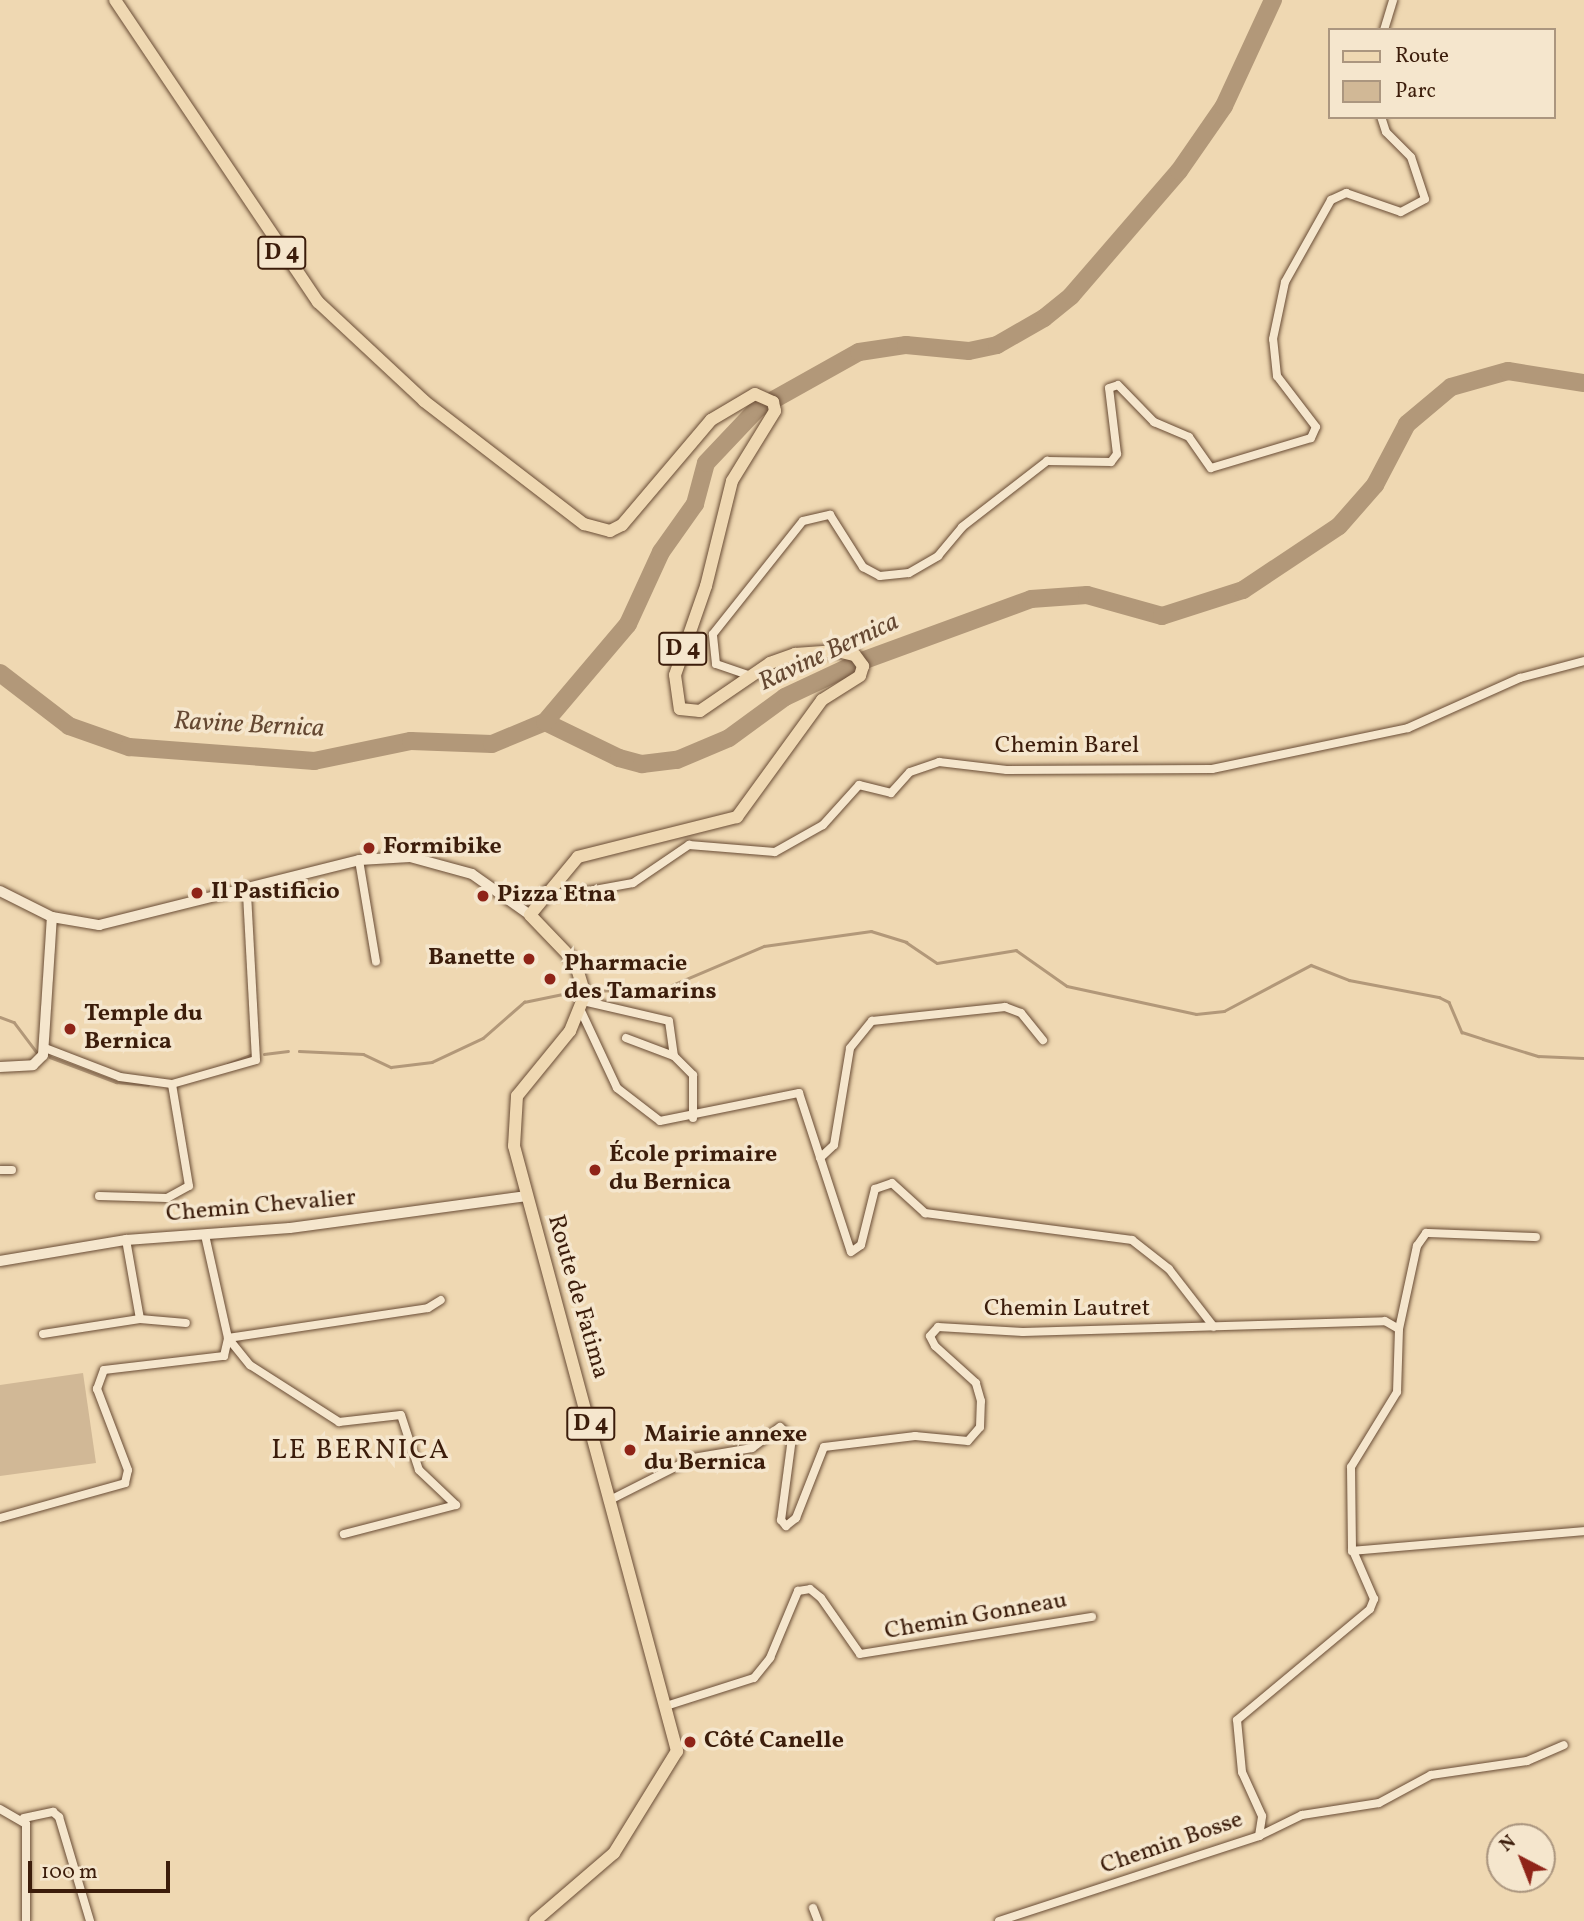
<!DOCTYPE html>
<meta charset="utf-8">
<style>
body{margin:0}
#map{position:relative;width:1584px;height:1921px;overflow:hidden;background:#efd8b2;font-family:Vollkorn,serif}
div>[style]{position:absolute}
[style*='--x']{left:calc(var(--x)*1px);top:calc(var(--y)*1px);width:calc(var(--w)*1px);rotate:calc(var(--a)*1deg)}
.green>*{inset:0;background:#d1b896}
.stream>*{height:2.5px;margin:-1.25px;padding:0 1.25px;transform-origin:1.25px;border-radius:1.25px;background:#b29879}
.river>*{height:18px;margin:-9px;padding:0 9px;transform-origin:9px;border-radius:9px;background:#b29879}
.roads{filter:drop-shadow(0 0 2px #694c35) drop-shadow(0 0 2px #694c35)}
.street>*{height:8px;margin:-4px;padding:0 4px;transform-origin:4px;border-radius:4px;background:#f5e6cd}
.secondary>*{height:10px;margin:-5px;padding:0 5px;transform-origin:5px;border-radius:5px;background:#f5e6cd}
.primary>*{height:12px;margin:-6px;padding:0 6px;transform-origin:6px;border-radius:6px;background:#efd8b2}
.dots>*{width:19px;height:19px;translate:-50% -50%;box-sizing:border-box;border:4px solid #f5e6cd;border-radius:50%}
span{translate:-50% -50%;white-space:nowrap;text-align:center;line-height:1.15;-webkit-text-stroke:7px #f5e6cd;paint-order:stroke}
.shield-label span{padding:2px 5px;background:#f5e6cd;border:2px solid;border-radius:5px;-webkit-text-stroke-width:0}
.shield-label{font-size:23px;color:#3c1d0b;font-weight:700}
.street-label{font-size:24px;color:#3c1d0b}
.poi-label{font-size:24px;color:#3c1d0b;font-weight:700}
.left{translate:0 -50%;text-align:left}
.right{translate:-100% -50%;text-align:right}
.water-label{font-size:26px;color:#654832;font-style:italic}
.quarter-label{font-size:28px;color:#3c1d0b;letter-spacing:2px}
.legend{position:absolute;left:1328px;top:28px;width:228px;height:91px;box-sizing:border-box;background:#f5e6cd;border:2px solid #ab967f;margin:0;padding:9px 12px;list-style:none;font-size:21px;color:#3c1d0b}
.legend li{display:flex;align-items:center;gap:14px;height:35px}
.legend b{width:35px;border:2px solid #ab967f}
.north{position:absolute;left:1486px;top:1823px;width:70px;height:70px;box-sizing:border-box;background:#f5e6cd;border:2px solid #ab967f;border-radius:50%;rotate:318deg;font-size:19px;font-weight:700;line-height:28px;text-align:center;color:#3c1d0b}
.north::after{content:'';display:block;margin:auto;width:24px;height:32px;background:#8f2418;clip-path:polygon(50% 0,100% 100%,50% 72%,0 100%)}
.scale{position:absolute;left:28px;top:1861px;width:142px;height:32px;box-sizing:border-box;border:4px solid #3c1d0b;border-top:0;padding-left:9px;font-size:21px;line-height:24px;white-space:nowrap;color:#3c1d0b;-webkit-text-stroke:5px #f5e6cd;paint-order:stroke}
</style>
<div id="map">
<div class="green">
<i style="clip-path:polygon(83px 1373px,96px 1463px,0 1476px,0 1385px)"></i>
</div>
<div class="stream">
<i style="--x:598;--y:991;--w:72;--a:-4"></i>
<i style="--x:670;--y:986;--w:102;--a:-23.1"></i>
<i style="--x:764;--y:946;--w:108;--a:-8"></i>
<i style="--x:871;--y:931;--w:37;--a:17"></i>
<i style="--x:906;--y:942;--w:37;--a:34"></i>
<i style="--x:937;--y:963;--w:80;--a:-9.3"></i>
<i style="--x:1016;--y:950;--w:62;--a:35.2"></i>
<i style="--x:1067;--y:986;--w:132;--a:12.2"></i>
<i style="--x:1196;--y:1014;--w:28;--a:-6"></i>
<i style="--x:1224;--y:1011;--w:98;--a:-27.9"></i>
<i style="--x:1311;--y:965;--w:41;--a:21.5"></i>
<i style="--x:1349;--y:980;--w:92;--a:10.7"></i>
<i style="--x:1439;--y:997;--w:11;--a:27"></i>
<i style="--x:1449;--y:1002;--w:33;--a:67"></i>
<i style="--x:1462;--y:1032;--w:22;--a:18"></i>
<i style="--x:1483;--y:1039;--w:58;--a:17.2"></i>
<i style="--x:1538;--y:1056;--w:46;--a:2.5"></i>
<i style="--x:0;--y:1017;--w:15;--a:20"></i>
<i style="--x:14;--y:1022;--w:38;--a:53"></i>
<i style="--x:299;--y:1051;--w:64;--a:2.7"></i>
<i style="--x:363;--y:1054;--w:31;--a:25"></i>
<i style="--x:391;--y:1067;--w:41;--a:-7"></i>
<i style="--x:432;--y:1062;--w:56;--a:-25.2"></i>
<i style="--x:483;--y:1038;--w:55;--a:-41.3"></i>
<i style="--x:524;--y:1002;--w:54;--a:-11.7"></i>
<i style="--x:264;--y:1054;--w:24;--a:-7"></i>
<i style="--x:50;--y:1057;--w:71;--a:20.7"></i>
<i style="--x:116;--y:1082;--w:32;--a:5"></i>
<i style="--x:228;--y:1064;--w:24;--a:-22"></i>
</div>
<div class="river">
<i style="--x:0;--y:673;--w:87;--a:37.5"></i>
<i style="--x:69;--y:726;--w:64;--a:19.3"></i>
<i style="--x:129;--y:747;--w:186;--a:4.3"></i>
<i style="--x:314;--y:761;--w:99;--a:-11.7"></i>
<i style="--x:411;--y:741;--w:81;--a:2.1"></i>
<i style="--x:492;--y:744;--w:57;--a:-22.5"></i>
<i style="--x:545;--y:722;--w:82;--a:25.9"></i>
<i style="--x:619;--y:758;--w:24;--a:15"></i>
<i style="--x:642;--y:764;--w:35;--a:-7"></i>
<i style="--x:677;--y:760;--w:56;--a:-22.9"></i>
<i style="--x:729;--y:738;--w:69;--a:-36.2"></i>
<i style="--x:785;--y:697;--w:85;--a:-25.1"></i>
<i style="--x:862;--y:661;--w:180;--a:-20.1"></i>
<i style="--x:1031;--y:599;--w:56;--a:-4.1"></i>
<i style="--x:1087;--y:595;--w:78;--a:15.6"></i>
<i style="--x:1162;--y:616;--w:85;--a:-17.8"></i>
<i style="--x:1243;--y:590;--w:115;--a:-33.7"></i>
<i style="--x:1339;--y:526;--w:55;--a:-48.7"></i>
<i style="--x:1375;--y:485;--w:69;--a:-62.3"></i>
<i style="--x:1407;--y:424;--w:57;--a:-40.1"></i>
<i style="--x:1451;--y:387;--w:59;--a:-15.7"></i>
<i style="--x:1508;--y:371;--w:77;--a:9"></i>
<i style="--x:545;--y:722;--w:128;--a:-49.7"></i>
<i style="--x:628;--y:624;--w:79;--a:-65.4"></i>
<i style="--x:661;--y:552;--w:59;--a:-54.7"></i>
<i style="--x:695;--y:504;--w:42;--a:-75"></i>
<i style="--x:706;--y:463;--w:74;--a:-46.6"></i>
<i style="--x:757;--y:409;--w:117;--a:-29.2"></i>
<i style="--x:859;--y:352;--w:48;--a:-8.5"></i>
<i style="--x:906;--y:345;--w:63;--a:5.4"></i>
<i style="--x:969;--y:351;--w:29;--a:-12"></i>
<i style="--x:997;--y:345;--w:54;--a:-29.9"></i>
<i style="--x:1044;--y:318;--w:35;--a:-39"></i>
<i style="--x:1071;--y:296;--w:165;--a:-49.2"></i>
<i style="--x:1179;--y:171;--w:79;--a:-55.3"></i>
<i style="--x:1224;--y:106;--w:117;--a:-65.2"></i>
</div>
<div class="roads">
<div class="street">
<i style="--x:1384;--y:30;--w:31;--a:-73"></i>
<i style="--x:751;--y:676;--w:37;--a:-161"></i>
<i style="--x:716;--y:664;--w:30;--a:-96"></i>
<i style="--x:713;--y:634;--w:144;--a:-51.5"></i>
<i style="--x:803;--y:521;--w:28;--a:-13"></i>
<i style="--x:830;--y:515;--w:62;--a:57.6"></i>
<i style="--x:863;--y:567;--w:19;--a:28"></i>
<i style="--x:880;--y:576;--w:29;--a:-6"></i>
<i style="--x:909;--y:573;--w:34;--a:-30"></i>
<i style="--x:938;--y:556;--w:38;--a:-50"></i>
<i style="--x:962;--y:527;--w:108;--a:-37.8"></i>
<i style="--x:1047;--y:461;--w:64;--a:0.9"></i>
<i style="--x:1111;--y:462;--w:10;--a:-53"></i>
<i style="--x:1117;--y:454;--w:66;--a:-96.9"></i>
<i style="--x:1109;--y:388;--w:9;--a:-18"></i>
<i style="--x:1118;--y:385;--w:52;--a:45.8"></i>
<i style="--x:1154;--y:422;--w:38;--a:23"></i>
<i style="--x:1189;--y:437;--w:38;--a:55"></i>
<i style="--x:1211;--y:468;--w:104;--a:-16.7"></i>
<i style="--x:1311;--y:438;--w:12;--a:-66"></i>
<i style="--x:1316;--y:427;--w:64;--a:-127.4"></i>
<i style="--x:1277;--y:376;--w:37;--a:-96"></i>
<i style="--x:1273;--y:339;--w:58;--a:-78.1"></i>
<i style="--x:1285;--y:282;--w:94;--a:-60.7"></i>
<i style="--x:1331;--y:200;--w:17;--a:-25"></i>
<i style="--x:1346;--y:193;--w:58;--a:19.1"></i>
<i style="--x:1401;--y:212;--w:27;--a:-28"></i>
<i style="--x:1425;--y:199;--w:44;--a:-108.4"></i>
<i style="--x:1411;--y:157;--w:35;--a:-135"></i>
<i style="--x:1386;--y:132;--w:16;--a:-108"></i>
<i style="--x:359;--y:860;--w:103;--a:80.5"></i>
<i style="--x:546;--y:890;--w:22;--a:13"></i>
<i style="--x:567;--y:895;--w:67;--a:-10.3"></i>
<i style="--x:633;--y:883;--w:68;--a:-34.2"></i>
<i style="--x:689;--y:845;--w:86;--a:4.7"></i>
<i style="--x:775;--y:852;--w:55;--a:-29.4"></i>
<i style="--x:823;--y:825;--w:54;--a:-48"></i>
<i style="--x:859;--y:785;--w:33;--a:14"></i>
<i style="--x:891;--y:793;--w:28;--a:-48"></i>
<i style="--x:910;--y:772;--w:31;--a:-19"></i>
<i style="--x:939;--y:762;--w:68;--a:6.7"></i>
<i style="--x:1007;--y:770;--w:205;--a:-0.3"></i>
<i style="--x:1212;--y:769;--w:200;--a:-11.8"></i>
<i style="--x:1408;--y:728;--w:123;--a:-24.1"></i>
<i style="--x:1520;--y:678;--w:66;--a:-14.9"></i>
<i style="--x:583;--y:1001;--w:88;--a:13.1"></i>
<i style="--x:669;--y:1021;--w:35;--a:82"></i>
<i style="--x:581;--y:1011;--w:85;--a:64.9"></i>
<i style="--x:617;--y:1088;--w:54;--a:37.5"></i>
<i style="--x:660;--y:1121;--w:142;--a:-11.4"></i>
<i style="--x:799;--y:1093;--w:167;--a:71.9"></i>
<i style="--x:851;--y:1252;--w:12;--a:-35"></i>
<i style="--x:861;--y:1245;--w:58;--a:-76"></i>
<i style="--x:875;--y:1189;--w:18;--a:-19"></i>
<i style="--x:892;--y:1183;--w:45;--a:42.3"></i>
<i style="--x:925;--y:1213;--w:209;--a:7.4"></i>
<i style="--x:1132;--y:1240;--w:47;--a:38.1"></i>
<i style="--x:1169;--y:1269;--w:73;--a:52.2"></i>
<i style="--x:626;--y:1038;--w:51;--a:20.6"></i>
<i style="--x:674;--y:1056;--w:27;--a:45"></i>
<i style="--x:693;--y:1075;--w:43;--a:90"></i>
<i style="--x:45;--y:1048;--w:80;--a:21.1"></i>
<i style="--x:120;--y:1077;--w:52;--a:7.7"></i>
<i style="--x:172;--y:1084;--w:87;--a:-15.9"></i>
<i style="--x:256;--y:1060;--w:168;--a:-93.1"></i>
<i style="--x:820;--y:1158;--w:19;--a:-43"></i>
<i style="--x:834;--y:1145;--w:98;--a:-80.6"></i>
<i style="--x:850;--y:1048;--w:35;--a:-51"></i>
<i style="--x:872;--y:1021;--w:134;--a:-6"></i>
<i style="--x:1005;--y:1007;--w:17;--a:21"></i>
<i style="--x:1021;--y:1013;--w:35;--a:51"></i>
<i style="--x:0;--y:1170;--w:12;--a:0"></i>
<i style="--x:99;--y:1196;--w:68;--a:1.7"></i>
<i style="--x:167;--y:1198;--w:25;--a:-29"></i>
<i style="--x:189;--y:1186;--w:103;--a:-99.5"></i>
<i style="--x:140;--y:1319;--w:46;--a:5"></i>
<i style="--x:1399;--y:1329;--w:85;--a:-77.8"></i>
<i style="--x:1417;--y:1246;--w:16;--a:-55"></i>
<i style="--x:1426;--y:1233;--w:110;--a:2.1"></i>
<i style="--x:43;--y:1334;--w:98;--a:-8.8"></i>
<i style="--x:140;--y:1319;--w:80;--a:-100"></i>
<i style="--x:228;--y:1338;--w:35;--a:51"></i>
<i style="--x:250;--y:1365;--w:106;--a:32.6"></i>
<i style="--x:339;--y:1422;--w:62;--a:-6.4"></i>
<i style="--x:401;--y:1415;--w:58;--a:71.9"></i>
<i style="--x:419;--y:1470;--w:51;--a:43.4"></i>
<i style="--x:456;--y:1505;--w:116;--a:165.5"></i>
<i style="--x:228;--y:1338;--w:202;--a:-8.5"></i>
<i style="--x:428;--y:1308;--w:15;--a:-32"></i>
<i style="--x:608;--y:1501;--w:95;--a:-26.8"></i>
<i style="--x:693;--y:1458;--w:60;--a:-9.6"></i>
<i style="--x:752;--y:1448;--w:35;--a:-37"></i>
<i style="--x:780;--y:1427;--w:16;--a:43"></i>
<i style="--x:792;--y:1438;--w:83;--a:97.6"></i>
<i style="--x:781;--y:1520;--w:8;--a:50"></i>
<i style="--x:786;--y:1526;--w:13;--a:-39"></i>
<i style="--x:796;--y:1518;--w:76;--a:-68.5"></i>
<i style="--x:824;--y:1447;--w:92;--a:-6.9"></i>
<i style="--x:915;--y:1436;--w:53;--a:5.4"></i>
<i style="--x:968;--y:1441;--w:18;--a:-49"></i>
<i style="--x:980;--y:1427;--w:26;--a:-88"></i>
<i style="--x:981;--y:1401;--w:19;--a:-106"></i>
<i style="--x:976;--y:1383;--w:55;--a:-137.9"></i>
<i style="--x:935;--y:1346;--w:11;--a:-117"></i>
<i style="--x:930;--y:1336;--w:12;--a:-48"></i>
<i style="--x:938;--y:1327;--w:85;--a:3.4"></i>
<i style="--x:1023;--y:1332;--w:362;--a:-1.7"></i>
<i style="--x:1385;--y:1321;--w:16;--a:30"></i>
<i style="--x:1399;--y:1329;--w:63;--a:91.8"></i>
<i style="--x:1397;--y:1392;--w:88;--a:121.5"></i>
<i style="--x:1351;--y:1467;--w:84;--a:89.3"></i>
<i style="--x:1352;--y:1551;--w:233;--a:-4.9"></i>
<i style="--x:0;--y:1518;--w:130;--a:-15.6"></i>
<i style="--x:125;--y:1483;--w:13;--a:-77"></i>
<i style="--x:128;--y:1470;--w:87;--a:-110.9"></i>
<i style="--x:97;--y:1389;--w:20;--a:-70"></i>
<i style="--x:104;--y:1370;--w:121;--a:-6.7"></i>
<i style="--x:224;--y:1356;--w:18;--a:-77"></i>
<i style="--x:228;--y:1338;--w:106;--a:-102.6"></i>
<i style="--x:666;--y:1706;--w:92;--a:-17.7"></i>
<i style="--x:754;--y:1678;--w:26;--a:-51"></i>
<i style="--x:770;--y:1658;--w:73;--a:-67.3"></i>
<i style="--x:798;--y:1591;--w:12;--a:-9"></i>
<i style="--x:810;--y:1589;--w:14;--a:39"></i>
<i style="--x:821;--y:1598;--w:68;--a:55.1"></i>
<i style="--x:860;--y:1654;--w:235;--a:-9.1"></i>
<i style="--x:0;--y:1809;--w:30;--a:30"></i>
<i style="--x:26;--y:1824;--w:97;--a:90"></i>
<i style="--x:24;--y:1818;--w:30;--a:-12"></i>
<i style="--x:53;--y:1812;--w:8;--a:40"></i>
<i style="--x:59;--y:1817;--w:109;--a:73.4"></i>
<i style="--x:1259;--y:1836;--w:48;--a:-26"></i>
<i style="--x:1302;--y:1815;--w:78;--a:-8.9"></i>
<i style="--x:1379;--y:1803;--w:59;--a:-28.3"></i>
<i style="--x:1431;--y:1775;--w:97;--a:-8.3"></i>
<i style="--x:1527;--y:1761;--w:40;--a:-23.4"></i>
<i style="--x:813;--y:1908;--w:14;--a:69"></i>
<i style="--x:999;--y:1921;--w:274;--a:-18.1"></i>
<i style="--x:1259;--y:1836;--w:20;--a:-81"></i>
<i style="--x:1262;--y:1816;--w:48;--a:-114.4"></i>
<i style="--x:1242;--y:1772;--w:52;--a:-95.5"></i>
<i style="--x:1237;--y:1720;--w:173;--a:-39.8"></i>
<i style="--x:1370;--y:1609;--w:11;--a:-68"></i>
<i style="--x:1374;--y:1599;--w:50;--a:-113.5"></i>
</div>
<div class="secondary">
<i style="--x:0;--y:891;--w:58;--a:26.6"></i>
<i style="--x:52;--y:917;--w:48;--a:9.7"></i>
<i style="--x:99;--y:925;--w:268;--a:-14"></i>
<i style="--x:359;--y:860;--w:51;--a:-3.4"></i>
<i style="--x:410;--y:857;--w:64;--a:15.3"></i>
<i style="--x:472;--y:874;--w:71;--a:35.3"></i>
<i style="--x:0;--y:1067;--w:33;--a:-3"></i>
<i style="--x:33;--y:1065;--w:14;--a:-45"></i>
<i style="--x:43;--y:1055;--w:138;--a:-86.3"></i>
<i style="--x:0;--y:1261;--w:128;--a:-9.5"></i>
<i style="--x:126;--y:1240;--w:164;--a:-4.2"></i>
<i style="--x:290;--y:1228;--w:239;--a:-7.7"></i>
</div>
<div class="primary">
<i style="--x:115;--y:0;--w:364;--a:56.1"></i>
<i style="--x:318;--y:302;--w:145;--a:43"></i>
<i style="--x:424;--y:401;--w:202;--a:37.6"></i>
<i style="--x:584;--y:524;--w:27;--a:15"></i>
<i style="--x:610;--y:531;--w:13;--a:-27"></i>
<i style="--x:622;--y:525;--w:138;--a:-49.7"></i>
<i style="--x:711;--y:420;--w:51;--a:-30.6"></i>
<i style="--x:755;--y:394;--w:20;--a:24"></i>
<i style="--x:773;--y:402;--w:9;--a:77"></i>
<i style="--x:775;--y:411;--w:82;--a:121.6"></i>
<i style="--x:732;--y:481;--w:108;--a:103.9"></i>
<i style="--x:706;--y:586;--w:94;--a:109.2"></i>
<i style="--x:675;--y:675;--w:34;--a:82"></i>
<i style="--x:680;--y:709;--w:20;--a:6"></i>
<i style="--x:700;--y:711;--w:85;--a:-34.4"></i>
<i style="--x:770;--y:663;--w:27;--a:-20"></i>
<i style="--x:795;--y:654;--w:42;--a:-4.1"></i>
<i style="--x:837;--y:651;--w:18;--a:13"></i>
<i style="--x:855;--y:655;--w:14;--a:54"></i>
<i style="--x:863;--y:666;--w:10;--a:107"></i>
<i style="--x:860;--y:676;--w:45;--a:147.7"></i>
<i style="--x:822;--y:700;--w:145;--a:126"></i>
<i style="--x:737;--y:817;--w:164;--a:165.9"></i>
<i style="--x:578;--y:857;--w:75;--a:129.6"></i>
<i style="--x:530;--y:915;--w:65;--a:46.2"></i>
<i style="--x:575;--y:962;--w:34;--a:73"></i>
<i style="--x:585;--y:994;--w:40;--a:112"></i>
<i style="--x:570;--y:1031;--w:84;--a:129.2"></i>
<i style="--x:517;--y:1096;--w:50;--a:93.4"></i>
<i style="--x:514;--y:1146;--w:627;--a:74.92"></i>
<i style="--x:677;--y:1751;--w:120;--a:121.7"></i>
<i style="--x:614;--y:1853;--w:104;--a:139.3"></i>
</div>
</div>
<div class="dots">
<i style="left:369px;top:848px;background:#8f2418"></i>
<i style="left:197px;top:893px;background:#8f2418"></i>
<i style="left:483px;top:896px;background:#8f2418"></i>
<i style="left:529px;top:959px;background:#8f2418"></i>
<i style="left:550px;top:979px;background:#8f2418"></i>
<i style="left:70px;top:1029px;background:#8f2418"></i>
<i style="left:595px;top:1170px;background:#8f2418"></i>
<i style="left:630px;top:1450px;background:#8f2418"></i>
<i style="left:690px;top:1742px;background:#8f2418"></i>
</div>
<div class="shield-label">
<span style="left:282px;top:253px">D 4</span>
<span style="left:683px;top:649px">D 4</span>
<span style="left:591px;top:1424px">D 4</span>
</div>
<div class="street-label">
<span style="left:1067px;top:747px">Chemin Barel</span>
<span style="left:261px;top:1207px;rotate:-5deg">Chemin Chevalier</span>
<span style="left:577px;top:1297px;rotate:74deg">Route de Fatima</span>
<span style="left:1067px;top:1310px">Chemin Lautret</span>
<span style="left:976px;top:1617px;rotate:-10deg">Chemin Gonneau</span>
<span style="left:1172px;top:1844px;rotate:-19deg">Chemin Bosse</span>
</div>
<div class="poi-label">
<span class="left" style="left:383px;top:848px">Formibike</span>
<span class="left" style="left:211px;top:893px">Il Pastificio</span>
<span class="left" style="left:497px;top:896px">Pizza Etna</span>
<span class="right" style="left:515px;top:959px">Banette</span>
<span class="left" style="left:564px;top:979px">Pharmacie<br>des Tamarins</span>
<span class="left" style="left:84px;top:1029px">Temple du<br>Bernica</span>
<span class="left" style="left:609px;top:1170px">École primaire<br>du Bernica</span>
<span class="left" style="left:644px;top:1450px">Mairie annexe<br>du Bernica</span>
<span class="left" style="left:704px;top:1742px">Côté Canelle</span>
</div>
<div class="water-label">
<span style="left:829px;top:653px;rotate:-25deg">Ravine Bernica</span>
<span style="left:249px;top:726px;rotate:3deg">Ravine Bernica</span>
</div>
<div class="quarter-label">
<span style="left:361px;top:1451px">LE BERNICA</span>
</div>
<ul class="legend">
<li><b style="height:9px;background:#efd8b2"></b>Route</li>
<li><b style="height:19px;background:#d1b896"></b>Parc</li>
</ul>
<div class="north">N</div>
<div class="scale">100 m</div>
</div>
